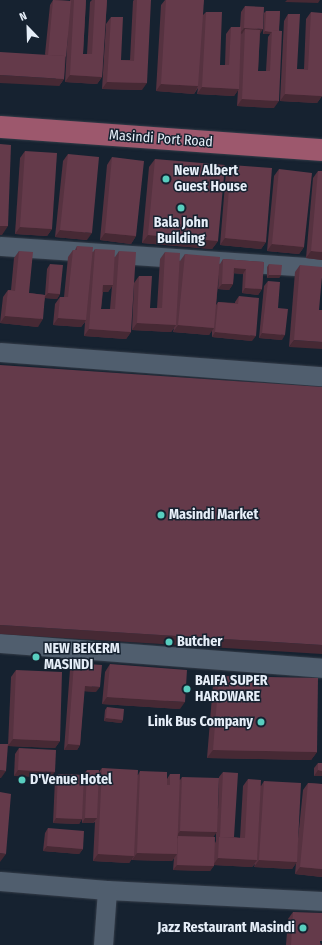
<!DOCTYPE html>
<style>
body{margin:0}
#map{position:relative;width:322px;height:945px;overflow:hidden;background:#162230;font-family:"Fira Sans Condensed",sans-serif}
div>[style]{position:absolute}
[style*='--x']{left:calc(var(--x)*1px);top:calc(var(--y)*1px);width:calc(var(--w)*1px);rotate:calc(var(--a)*1deg)}
.roads{filter:drop-shadow(0 0 1px #353d49) drop-shadow(0 0 1px #353d49)}
.minor>*{height:19px;margin:-9.5px;padding:0 9.5px;transform-origin:9.5px;border-radius:9.5px;background:#505e6e}
.major>*{height:22px;margin:-11px;padding:0 11px;transform-origin:11px;border-radius:11px;background:#9d586d}
.wall>*{inset:0;background:#563240}
.shaded-wall>*{inset:0;background:#462934}
.building>*{inset:0;background:#643a4a}
.dots>*{width:11px;height:11px;translate:-50% -50%;box-sizing:border-box;border:2px solid #162230;border-radius:50%}
span{translate:-50% -50%;white-space:nowrap;text-align:center;line-height:1.15;-webkit-text-stroke:3px #162230;paint-order:stroke}
.street-label{font-size:14px;color:#e6eef8}
.poi-label{font-size:14px;color:#e6eef8;font-weight:700}
.left{translate:0 -50%;text-align:left}
.right{translate:-100% -50%;text-align:right}
.north{position:absolute;left:8px;top:8px;width:40px;height:40px;-webkit-text-stroke:3px #162230;paint-order:stroke;rotate:337deg;font-size:11px;font-weight:700;line-height:16px;text-align:center;color:#e6eef8}
.north::after{content:'';display:block;margin:auto;width:14px;height:18px;background:#e6eef8;clip-path:polygon(50% 0,100% 100%,50% 72%,0 100%)}
</style>
<div id="map">
<div class="roads">
<div class="minor">
<i style="--x:0;--y:246;--w:323;--a:3.9"></i>
<i style="--x:0;--y:352;--w:323;--a:4.3"></i>
<i style="--x:0;--y:643;--w:323;--a:4.4"></i>
<i style="--x:0;--y:881;--w:107;--a:4.8"></i>
<i style="--x:107;--y:890;--w:215;--a:2.9"></i>
<i style="--x:103;--y:945;--w:55;--a:-85.8"></i>
</div>
<div class="major">
<i style="--x:0;--y:127;--w:323;--a:4.1"></i>
</div>
</div>
<div class="wall">
<i style="clip-path:polygon(53px 0,70px 1px,70px 0,86px 0,83px 54px,87px 54px,90px 2px,92px 0,107px 0,102px 77px,97px 84px,65px 82px,68px 29px,64px 79px,59px 86px,45px 54px,50px 5px)"></i>
<i style="clip-path:polygon(134px 0,137px 0,142px 90px,102px 89px,106px 24px,111px 17px,121px 60px,130px 60px,133px 1px)"></i>
<i style="clip-path:polygon(165px 0,197px 0,203px 15px,206px 12px,220px 65px,225px 65px,226px 34px,231px 27px,240px 27px,241px 12px,245px 6px,260px 33px,258px 71px,266px 71px,268px 37px,270px 34px,263px 34px,264px 13px,266px 11px,280px 11px,274px 108px,237px 106px,238px 90px,234px 96px,197px 94px,198px 88px,194px 94px,156px 91px,161px 5px)"></i>
<i style="clip-path:polygon(311px 12px,322px 96px,317px 103px,280px 101px,284px 21px,288px 14px,297px 69px,304px 69px,306px 19px)"></i>
<i style="clip-path:polygon(25px 151px,52px 229px,47px 236px,15px 234px,20px 158px)"></i>
<i style="clip-path:polygon(68px 154px,87px 240px,55px 237px,63px 161px)"></i>
<i style="clip-path:polygon(112px 157px,136px 236px,131px 244px,100px 240px,107px 165px)"></i>
<i style="clip-path:polygon(155px 159px,218px 241px,212px 249px,142px 243px,149px 167px)"></i>
<i style="clip-path:polygon(231px 165px,266px 242px,261px 249px,220px 245px,226px 172px)"></i>
<i style="clip-path:polygon(279px 169px,304px 247px,299px 254px,267px 251px,274px 176px)"></i>
<i style="clip-path:polygon(318px 171px,322px 260px,306px 258px,313px 178px)"></i>
<i style="clip-path:polygon(evenodd,77px 246px,93px 252px,95px 249px,115px 257px,119px 251px,131px 332px,126px 339px,84px 336px,85px 322px,81px 327px,53px 325px,55px 304px,60px 297px,64px 297px,68px 257px,73px 250px,75px 250px,77px 246px,112px 286px,110px 309px,101px 309px,103px 292px,108px 292px,112px 286px)"></i>
<i style="clip-path:polygon(19px 251px,29px 293px,45px 295px,47px 269px,50px 264px,60px 294px,57px 299px,45px 298px,38px 327px,0 323px,3px 297px,8px 290px,11px 290px,14px 258px)"></i>
<i style="clip-path:polygon(165px 252px,180px 261px,185px 254px,220px 264px,223px 259px,264px 262px,262px 289px,258px 295px,242px 293px,243px 274px,234px 273px,233px 284px,229px 290px,218px 289px,219px 274px,216px 305px,218px 302px,235px 303px,235px 302px,239px 296px,252px 341px,212px 337px,212px 330px,209px 335px,173px 332px,174px 328px,171px 332px,132px 330px,134px 283px,139px 276px,150px 308px,157px 308px,160px 259px)"></i>
<i style="clip-path:polygon(269px 264px,281px 275px,279px 278px,267px 278px,267px 267px)"></i>
<i style="clip-path:polygon(300px 265px,319px 310px,289px 347px,295px 272px)"></i>
<i style="clip-path:polygon(268px 281px,278px 308px,282px 340px,259px 338px,264px 286px)"></i>
<i style="clip-path:polygon(74px 663px,96px 692px,84px 691px,80px 745px,77px 750px,64px 750px,70px 669px)"></i>
<i style="clip-path:polygon(110px 664px,180px 709px,102px 704px,105px 672px)"></i>
<i style="clip-path:polygon(16px 670px,60px 741px,55px 748px,8px 746px,11px 677px)"></i>
<i style="clip-path:polygon(219px 676px,317px 752px,311px 760px,207px 758px,213px 684px)"></i>
<i style="clip-path:polygon(107px 707px,123px 720px,121px 723px,104px 721px,105px 710px)"></i>
<i style="clip-path:polygon(19px 748px,51px 777px,14px 776px,15px 754px)"></i>
<i style="clip-path:polygon(318px 763px,322px 763px,322px 776px,314px 776px,314px 768px)"></i>
<i style="clip-path:polygon(evenodd,102px 768px,138px 775px,140px 771px,167px 779px,170px 774px,180px 780px,182px 777px,218px 809px,219px 777px,223px 772px,234px 837px,240px 838px,243px 786px,248px 779px,261px 786px,264px 781px,297px 848px,303px 790px,308px 783px,322px 784px,322px 877px,295px 874px,296px 863px,292px 869px,254px 867px,255px 864px,252px 867px,214px 865px,210px 871px,173px 870px,174px 858px,172px 861px,132px 860px,132px 859px,129px 863px,93px 861px,95px 822px,93px 823px,82px 823px,82px 819px,79px 824px,53px 823px,55px 779px,58px 774px,83px 775px,87px 770px,99px 772px,102px 768px,216px 832px,216px 841px,215px 843px,213px 837px,216px 832px)"></i>
<i style="clip-path:polygon(48px 828px,83px 849px,79px 854px,43px 851px,45px 833px)"></i>
<i style="clip-path:polygon(293px 912px,322px 945px,286px 945px,288px 919px)"></i>
</div>
<div class="shaded-wall">
<i style="clip-path:polygon(287px 0,320px 0,318px 3px,285px 2px)"></i>
<i style="clip-path:polygon(244px 28px,263px 29px,260px 34px,245px 29px,242px 34px,240px 33px)"></i>
<i style="clip-path:polygon(265px 31px,272px 32px,270px 34px,263px 34px)"></i>
<i style="clip-path:polygon(0 75px,64px 79px,59px 86px,0 83px)"></i>
<i style="clip-path:polygon(70px 75px,102px 77px,97px 84px,65px 82px)"></i>
<i style="clip-path:polygon(107px 82px,147px 83px,142px 90px,102px 89px)"></i>
<i style="clip-path:polygon(161px 84px,198px 86px,194px 94px,156px 91px)"></i>
<i style="clip-path:polygon(202px 87px,239px 89px,234px 96px,197px 94px)"></i>
<i style="clip-path:polygon(285px 94px,322px 96px,317px 103px,280px 101px)"></i>
<i style="clip-path:polygon(242px 99px,279px 101px,274px 108px,237px 106px)"></i>
<i style="clip-path:polygon(0 226px,8px 226px,2px 235px,0 235px)"></i>
<i style="clip-path:polygon(20px 227px,52px 229px,47px 236px,15px 234px)"></i>
<i style="clip-path:polygon(60px 230px,92px 233px,87px 240px,55px 237px)"></i>
<i style="clip-path:polygon(105px 233px,136px 236px,131px 244px,100px 240px)"></i>
<i style="clip-path:polygon(148px 235px,218px 241px,212px 249px,142px 243px)"></i>
<i style="clip-path:polygon(225px 238px,266px 242px,261px 249px,220px 245px)"></i>
<i style="clip-path:polygon(272px 244px,304px 247px,299px 254px,267px 251px)"></i>
<i style="clip-path:polygon(311px 251px,322px 252px,322px 260px,306px 258px)"></i>
<i style="clip-path:polygon(234px 268px,246px 269px,243px 274px,230px 273px)"></i>
<i style="clip-path:polygon(269px 275px,281px 275px,279px 278px,267px 278px)"></i>
<i style="clip-path:polygon(222px 284px,233px 284px,229px 290px,218px 289px)"></i>
<i style="clip-path:polygon(103px 285px,113px 285px,108px 292px,98px 292px)"></i>
<i style="clip-path:polygon(245px 288px,262px 289px,258px 295px,242px 293px)"></i>
<i style="clip-path:polygon(48px 293px,60px 294px,57px 299px,44px 298px)"></i>
<i style="clip-path:polygon(5px 316px,43px 319px,38px 327px,0 323px)"></i>
<i style="clip-path:polygon(58px 318px,86px 320px,81px 327px,53px 325px)"></i>
<i style="clip-path:polygon(137px 323px,176px 325px,171px 332px,132px 330px)"></i>
<i style="clip-path:polygon(178px 325px,214px 328px,209px 335px,173px 332px)"></i>
<i style="clip-path:polygon(89px 329px,131px 332px,126px 339px,84px 336px)"></i>
<i style="clip-path:polygon(215px 332px,256px 336px,252px 341px,212px 337px)"></i>
<i style="clip-path:polygon(262px 333px,285px 335px,282px 340px,259px 338px)"></i>
<i style="clip-path:polygon(294px 340px,322px 342px,322px 349px,289px 347px)"></i>
<i style="clip-path:polygon(0 625px,322px 645px,322px 654px,0 634px)"></i>
<i style="clip-path:polygon(85px 686px,100px 687px,96px 692px,81px 691px)"></i>
<i style="clip-path:polygon(107px 697px,185px 702px,180px 709px,102px 704px)"></i>
<i style="clip-path:polygon(106px 718px,123px 720px,121px 723px,104px 721px)"></i>
<i style="clip-path:polygon(13px 739px,60px 741px,55px 748px,8px 746px)"></i>
<i style="clip-path:polygon(68px 744px,80px 745px,77px 750px,64px 750px)"></i>
<i style="clip-path:polygon(213px 750px,317px 752px,311px 760px,207px 758px)"></i>
<i style="clip-path:polygon(0 770px,6px 771px,1px 778px,0 778px)"></i>
<i style="clip-path:polygon(18px 770px,55px 772px,51px 777px,14px 776px)"></i>
<i style="clip-path:polygon(318px 770px,322px 771px,322px 776px,314px 776px)"></i>
<i style="clip-path:polygon(56px 818px,82px 819px,79px 824px,53px 823px)"></i>
<i style="clip-path:polygon(85px 818px,97px 818px,93px 823px,82px 823px)"></i>
<i style="clip-path:polygon(180px 831px,217px 832px,212px 839px,175px 838px)"></i>
<i style="clip-path:polygon(47px 846px,83px 849px,79px 854px,43px 851px)"></i>
<i style="clip-path:polygon(0 853px,6px 854px,0 862px)"></i>
<i style="clip-path:polygon(137px 853px,177px 854px,172px 861px,132px 860px)"></i>
<i style="clip-path:polygon(98px 854px,134px 856px,129px 863px,93px 861px)"></i>
<i style="clip-path:polygon(218px 858px,257px 860px,252px 867px,213px 865px)"></i>
<i style="clip-path:polygon(259px 860px,297px 862px,292px 869px,254px 867px)"></i>
<i style="clip-path:polygon(177px 865px,214px 866px,210px 871px,173px 870px)"></i>
<i style="clip-path:polygon(300px 867px,322px 869px,322px 877px,295px 874px)"></i>
</div>
<div class="building">
<i style="clip-path:polygon(53px 0,71px 1px,66px 57px,65px 56px,48px 55px)"></i>
<i style="clip-path:polygon(74px 0,86px 0,83px 54px,92px 54px,95px 0,107px 0,102px 77px,70px 75px)"></i>
<i style="clip-path:polygon(137px 0,151px 0,147px 83px,107px 82px,111px 17px,123px 17px,121px 60px,134px 61px)"></i>
<i style="clip-path:polygon(166px 0,204px 0,198px 86px,161px 84px)"></i>
<i style="clip-path:polygon(245px 6px,264px 7px,263px 29px,244px 28px)"></i>
<i style="clip-path:polygon(266px 11px,280px 11px,279px 31px,272px 30px,272px 32px,265px 31px)"></i>
<i style="clip-path:polygon(206px 12px,222px 12px,220px 65px,229px 65px,231px 27px,241px 27px,239px 89px,202px 87px)"></i>
<i style="clip-path:polygon(311px 12px,322px 13px,322px 96px,285px 94px,288px 14px,300px 14px,297px 69px,308px 70px)"></i>
<i style="clip-path:polygon(245px 29px,260px 30px,258px 71px,270px 71px,272px 30px,282px 31px,279px 101px,242px 99px)"></i>
<i style="clip-path:polygon(0 52px,65px 56px,64px 79px,0 75px)"></i>
<i style="clip-path:polygon(0 144px,11px 145px,8px 226px,0 226px)"></i>
<i style="clip-path:polygon(25px 151px,57px 153px,52px 229px,20px 227px)"></i>
<i style="clip-path:polygon(68px 154px,99px 157px,92px 233px,60px 230px)"></i>
<i style="clip-path:polygon(112px 157px,144px 161px,136px 236px,105px 233px)"></i>
<i style="clip-path:polygon(155px 159px,225px 165px,218px 241px,148px 235px)"></i>
<i style="clip-path:polygon(231px 165px,272px 168px,266px 242px,225px 238px)"></i>
<i style="clip-path:polygon(279px 169px,312px 173px,304px 247px,272px 244px)"></i>
<i style="clip-path:polygon(318px 171px,322px 171px,322px 252px,311px 251px)"></i>
<i style="clip-path:polygon(77px 246px,93px 247px,86px 320px,58px 318px,60px 297px,68px 297px,73px 250px,77px 250px)"></i>
<i style="clip-path:polygon(95px 249px,115px 250px,113px 285px,103px 285px,101px 309px,115px 309px,119px 251px,136px 252px,131px 332px,89px 329px)"></i>
<i style="clip-path:polygon(19px 251px,33px 252px,29px 293px,45px 295px,43px 319px,5px 316px,8px 290px,15px 291px)"></i>
<i style="clip-path:polygon(165px 252px,180px 253px,176px 325px,137px 323px,139px 276px,152px 276px,150px 308px,162px 308px)"></i>
<i style="clip-path:polygon(185px 254px,220px 257px,214px 328px,178px 325px)"></i>
<i style="clip-path:polygon(223px 259px,264px 262px,262px 289px,245px 288px,246px 269px,234px 268px,233px 284px,222px 284px)"></i>
<i style="clip-path:polygon(50px 264px,63px 265px,60px 294px,48px 293px)"></i>
<i style="clip-path:polygon(269px 264px,282px 265px,281px 275px,269px 275px)"></i>
<i style="clip-path:polygon(300px 265px,322px 267px,322px 276px,319px 310px,322px 310px,322px 342px,294px 340px)"></i>
<i style="clip-path:polygon(268px 281px,280px 282px,278px 308px,288px 309px,285px 335px,262px 333px)"></i>
<i style="clip-path:polygon(239px 296px,259px 298px,256px 336px,215px 332px,218px 302px,238px 304px)"></i>
<i style="clip-path:polygon(0 365px,322px 387px,322px 645px,0 625px)"></i>
<i style="clip-path:polygon(74px 663px,102px 665px,100px 687px,85px 686px,80px 745px,68px 744px)"></i>
<i style="clip-path:polygon(110px 664px,187px 670px,185px 702px,107px 697px)"></i>
<i style="clip-path:polygon(16px 670px,62px 672px,60px 741px,13px 739px)"></i>
<i style="clip-path:polygon(219px 676px,318px 678px,317px 752px,213px 750px)"></i>
<i style="clip-path:polygon(107px 707px,124px 709px,123px 720px,106px 718px)"></i>
<i style="clip-path:polygon(0 744px,8px 744px,6px 771px,0 770px)"></i>
<i style="clip-path:polygon(19px 748px,56px 750px,55px 772px,18px 770px)"></i>
<i style="clip-path:polygon(318px 763px,322px 763px,322px 771px,318px 770px)"></i>
<i style="clip-path:polygon(102px 768px,138px 770px,134px 856px,98px 854px)"></i>
<i style="clip-path:polygon(87px 770px,99px 770px,97px 818px,85px 818px)"></i>
<i style="clip-path:polygon(140px 771px,167px 772px,167px 785px,170px 785px,170px 774px,180px 774px,177px 854px,137px 853px)"></i>
<i style="clip-path:polygon(223px 772px,238px 773px,234px 837px,220px 837px)"></i>
<i style="clip-path:polygon(58px 774px,84px 775px,82px 819px,56px 818px)"></i>
<i style="clip-path:polygon(182px 777px,219px 778px,217px 832px,180px 831px)"></i>
<i style="clip-path:polygon(248px 779px,261px 780px,257px 860px,218px 858px,219px 837px,245px 838px)"></i>
<i style="clip-path:polygon(264px 781px,301px 783px,297px 862px,259px 860px)"></i>
<i style="clip-path:polygon(308px 783px,322px 784px,322px 869px,300px 867px)"></i>
<i style="clip-path:polygon(0 792px,11px 794px,6px 854px,0 853px)"></i>
<i style="clip-path:polygon(48px 828px,84px 831px,83px 849px,47px 846px)"></i>
<i style="clip-path:polygon(178px 836px,215px 837px,214px 866px,177px 865px)"></i>
<i style="clip-path:polygon(293px 912px,322px 913px,322px 941px,320px 941px,320px 945px,291px 945px)"></i>
</div>
<div class="dots">
<i style="left:166px;top:179px;background:#58cebf"></i>
<i style="left:181px;top:208px;background:#58cebf"></i>
<i style="left:161px;top:515px;background:#58cebf"></i>
<i style="left:169px;top:642px;background:#58cebf"></i>
<i style="left:36px;top:657px;background:#58cebf"></i>
<i style="left:187px;top:689px;background:#58cebf"></i>
<i style="left:261px;top:722px;background:#58cebf"></i>
<i style="left:22px;top:780px;background:#58cebf"></i>
<i style="left:303px;top:928px;background:#58cebf"></i>
</div>
<div class="street-label">
<span style="left:161px;top:139px;rotate:4deg">Masindi Port Road</span>
</div>
<div class="poi-label">
<span class="left" style="left:174px;top:179px">New Albert<br>Guest House</span>
<span style="left:181px;top:231px">Bala John<br>Building</span>
<span class="left" style="left:169px;top:515px">Masindi Market</span>
<span class="left" style="left:177px;top:642px">Butcher</span>
<span class="left" style="left:44px;top:657px">NEW BEKERM<br>MASINDI</span>
<span class="left" style="left:195px;top:689px">BAIFA SUPER<br>HARDWARE</span>
<span class="right" style="left:253px;top:722px">Link Bus Company</span>
<span class="left" style="left:30px;top:780px">D'Venue Hotel</span>
<span class="right" style="left:295px;top:928px">Jazz Restaurant Masindi</span>
</div>
<div class="north">N</div>
</div>
